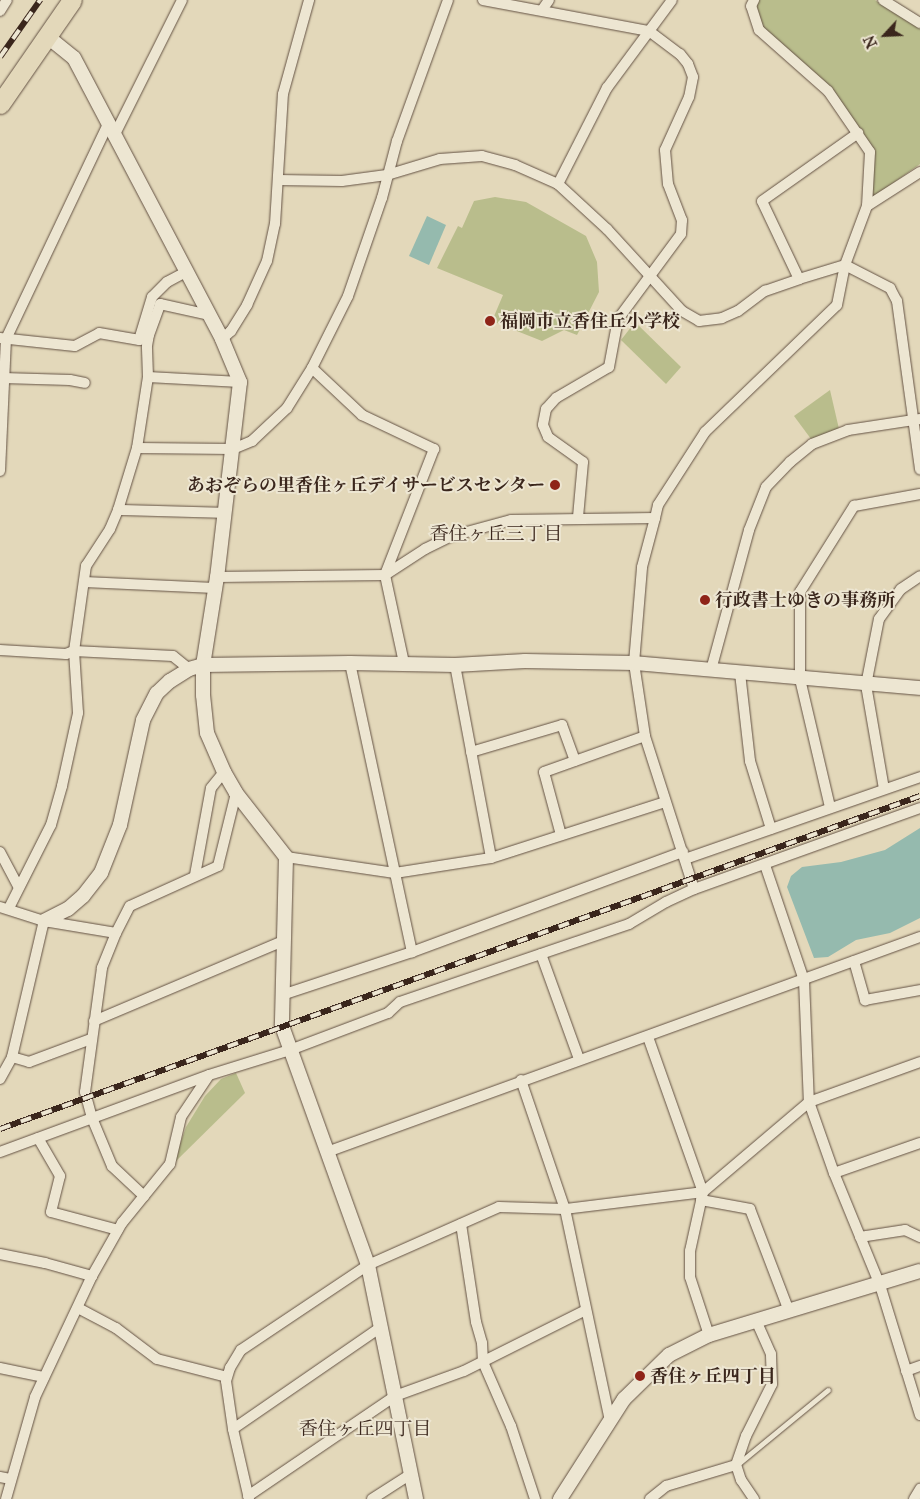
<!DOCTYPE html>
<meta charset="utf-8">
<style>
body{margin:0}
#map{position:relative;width:920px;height:1499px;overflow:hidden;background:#e3d8ba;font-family:"IM FELL Great Primer","Noto Serif JP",serif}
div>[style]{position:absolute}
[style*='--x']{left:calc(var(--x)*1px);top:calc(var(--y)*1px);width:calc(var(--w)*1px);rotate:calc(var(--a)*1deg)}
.green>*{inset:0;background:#b9bd8c}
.water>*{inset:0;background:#95baae}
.roads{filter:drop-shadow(0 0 1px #645244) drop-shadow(0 0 1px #645244)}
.lane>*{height:5px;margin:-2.5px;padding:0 2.5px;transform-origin:2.5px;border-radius:2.5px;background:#ede6d2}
.street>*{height:10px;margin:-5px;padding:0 5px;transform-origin:5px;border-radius:5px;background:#ede6d2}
.secondary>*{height:14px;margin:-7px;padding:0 7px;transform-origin:7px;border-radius:7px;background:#ede6d2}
.highway>*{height:19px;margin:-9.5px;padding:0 9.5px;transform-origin:9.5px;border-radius:9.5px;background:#e3d8ba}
.rail>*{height:5.5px;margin-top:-2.75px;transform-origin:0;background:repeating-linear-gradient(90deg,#ede6d2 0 11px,#3a261c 0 22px);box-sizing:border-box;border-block:1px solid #3a261c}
.dots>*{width:14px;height:14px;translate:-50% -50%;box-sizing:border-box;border:2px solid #ede6d2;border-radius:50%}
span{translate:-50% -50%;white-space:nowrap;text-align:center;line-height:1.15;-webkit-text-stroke:4px #ede6d2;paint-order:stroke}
.poi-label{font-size:18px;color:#3a261c;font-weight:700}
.left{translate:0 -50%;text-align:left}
.right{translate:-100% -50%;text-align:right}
.neighbourhood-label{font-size:19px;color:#3a261c}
.north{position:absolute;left:860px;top:10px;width:50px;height:50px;-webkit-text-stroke:4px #ede6d2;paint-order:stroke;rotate:245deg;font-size:14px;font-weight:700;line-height:20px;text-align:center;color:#3a261c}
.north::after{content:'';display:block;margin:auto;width:18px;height:22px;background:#3a261c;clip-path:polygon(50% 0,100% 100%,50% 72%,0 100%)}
</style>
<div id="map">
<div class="green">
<i style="clip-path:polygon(756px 0,875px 0,920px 28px,920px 164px,872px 198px,873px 152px,831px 90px,761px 29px,753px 6px)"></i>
<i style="clip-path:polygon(495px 197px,526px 202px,586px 236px,597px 262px,599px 292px,577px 335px,564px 330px,542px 341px,492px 321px,503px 295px,437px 268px,458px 226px,462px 228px,474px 201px)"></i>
<i style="clip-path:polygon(635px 322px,681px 367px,666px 384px,621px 340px)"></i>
<i style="clip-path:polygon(830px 390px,839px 429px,811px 439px,794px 416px)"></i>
<i style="clip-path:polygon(236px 1073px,245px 1093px,173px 1164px,186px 1127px,205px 1096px,221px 1079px)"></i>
</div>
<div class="water">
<i style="clip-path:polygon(427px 216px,446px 225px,429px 265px,409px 256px)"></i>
<i style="clip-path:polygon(920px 828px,920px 918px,890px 933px,856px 940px,828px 957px,814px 958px,787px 887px,791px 876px,802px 867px,841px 862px,885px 850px)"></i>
</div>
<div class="roads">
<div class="lane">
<i style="--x:739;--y:1463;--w:115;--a:-39.4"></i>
</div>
<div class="street">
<i style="--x:483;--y:0;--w:169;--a:10.6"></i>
<i style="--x:649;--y:31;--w:39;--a:37"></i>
<i style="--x:680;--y:54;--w:13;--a:51"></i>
<i style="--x:688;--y:64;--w:14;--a:69"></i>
<i style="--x:693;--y:77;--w:20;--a:101"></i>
<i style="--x:689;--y:97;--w:58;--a:114.4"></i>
<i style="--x:665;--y:150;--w:34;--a:85"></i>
<i style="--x:668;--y:184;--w:39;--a:69"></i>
<i style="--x:682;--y:220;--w:14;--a:94"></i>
<i style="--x:681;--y:234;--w:106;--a:126.5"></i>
<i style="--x:618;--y:319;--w:49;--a:100.6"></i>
<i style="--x:609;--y:367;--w:61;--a:149.7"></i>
<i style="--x:556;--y:398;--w:15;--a:132"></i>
<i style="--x:546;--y:409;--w:16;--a:101"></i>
<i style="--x:543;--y:425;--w:13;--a:67"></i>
<i style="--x:548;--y:437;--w:43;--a:35.5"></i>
<i style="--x:583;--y:462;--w:55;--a:95.2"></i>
<i style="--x:883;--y:0;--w:44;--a:31.9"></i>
<i style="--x:542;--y:10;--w:12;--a:-55"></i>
<i style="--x:0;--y:11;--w:13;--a:-58"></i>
<i style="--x:114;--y:136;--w:152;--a:-63.4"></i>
<i style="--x:278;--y:180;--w:64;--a:0.9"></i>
<i style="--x:342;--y:181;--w:45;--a:-7.6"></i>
<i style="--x:387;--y:175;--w:55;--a:-16.8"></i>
<i style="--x:440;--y:159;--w:42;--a:-4.1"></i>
<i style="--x:482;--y:156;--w:34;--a:15"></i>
<i style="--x:515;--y:165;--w:47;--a:23.8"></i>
<i style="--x:558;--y:184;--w:67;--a:42.6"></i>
<i style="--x:607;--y:229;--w:111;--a:47.6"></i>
<i style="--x:682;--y:311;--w:20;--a:30"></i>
<i style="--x:699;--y:321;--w:23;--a:-7"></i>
<i style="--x:722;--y:318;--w:17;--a:-24"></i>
<i style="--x:738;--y:311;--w:34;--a:-37"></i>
<i style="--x:765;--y:291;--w:36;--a:-19"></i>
<i style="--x:799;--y:279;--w:48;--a:-16.9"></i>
<i style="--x:845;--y:265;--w:51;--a:27.1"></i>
<i style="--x:890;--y:288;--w:15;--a:62"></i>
<i style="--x:897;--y:301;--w:170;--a:82.2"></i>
<i style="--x:558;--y:184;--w:108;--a:-63"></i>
<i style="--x:607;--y:88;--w:109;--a:-53.5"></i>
<i style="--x:867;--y:206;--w:63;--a:-32.7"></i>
<i style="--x:799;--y:279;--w:86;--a:-115.4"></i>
<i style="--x:762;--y:201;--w:118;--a:-35.3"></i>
<i style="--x:0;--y:338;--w:75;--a:6.1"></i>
<i style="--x:75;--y:346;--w:27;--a:-28"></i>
<i style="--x:99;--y:333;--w:41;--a:9.9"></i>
<i style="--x:139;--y:340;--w:45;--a:-73.2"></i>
<i style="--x:152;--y:297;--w:21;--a:-45"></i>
<i style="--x:167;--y:282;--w:21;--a:-28"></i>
<i style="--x:222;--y:339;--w:12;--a:-42"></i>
<i style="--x:231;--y:331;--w:31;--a:-58"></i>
<i style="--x:247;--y:305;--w:48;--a:-65.6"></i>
<i style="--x:267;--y:261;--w:38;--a:-78"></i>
<i style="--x:275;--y:224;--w:130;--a:-86.5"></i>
<i style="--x:283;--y:94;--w:98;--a:-74.5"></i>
<i style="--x:312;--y:368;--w:69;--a:43.2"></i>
<i style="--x:362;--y:415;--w:80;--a:25.3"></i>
<i style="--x:434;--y:449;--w:135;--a:111.3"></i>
<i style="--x:385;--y:575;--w:90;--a:77.8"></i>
<i style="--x:148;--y:377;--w:92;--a:3.1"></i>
<i style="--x:3;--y:378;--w:67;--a:1.7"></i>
<i style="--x:70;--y:380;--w:15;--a:11"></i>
<i style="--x:137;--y:448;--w:96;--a:0.6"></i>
<i style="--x:233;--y:449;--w:21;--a:-23"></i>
<i style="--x:252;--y:441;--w:48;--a:-43.3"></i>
<i style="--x:287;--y:408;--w:47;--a:-58"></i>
<i style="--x:312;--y:368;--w:80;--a:-63.4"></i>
<i style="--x:348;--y:296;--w:104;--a:-70.9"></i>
<i style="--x:382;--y:198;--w:59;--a:-75.3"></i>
<i style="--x:397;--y:141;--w:150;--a:-70.1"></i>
<i style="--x:0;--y:471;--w:132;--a:-87.4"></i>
<i style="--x:6;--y:339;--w:238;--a:-64.6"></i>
<i style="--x:118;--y:510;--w:106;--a:1.6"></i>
<i style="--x:217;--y:577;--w:168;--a:-0.7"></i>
<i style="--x:385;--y:575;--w:48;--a:-33"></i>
<i style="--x:425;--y:549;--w:30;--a:-26"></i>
<i style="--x:452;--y:536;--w:61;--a:-15.2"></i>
<i style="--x:511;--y:520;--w:144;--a:-0.8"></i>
<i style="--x:84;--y:582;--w:131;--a:2.6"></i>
<i style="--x:0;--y:650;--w:66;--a:3.5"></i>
<i style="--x:66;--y:654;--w:9;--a:-21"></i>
<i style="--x:74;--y:651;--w:99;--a:2.9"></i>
<i style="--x:173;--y:656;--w:21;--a:39"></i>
<i style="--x:350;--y:663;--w:296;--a:77.9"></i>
<i style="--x:455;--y:665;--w:196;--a:79.4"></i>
<i style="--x:711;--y:670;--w:145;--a:-74.8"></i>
<i style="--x:749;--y:530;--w:46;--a:-68.4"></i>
<i style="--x:766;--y:487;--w:35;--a:-46"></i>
<i style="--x:790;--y:462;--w:28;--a:-39"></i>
<i style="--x:812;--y:444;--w:39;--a:-21"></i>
<i style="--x:848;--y:430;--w:73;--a:-8.7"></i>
<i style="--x:740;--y:673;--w:89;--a:83.5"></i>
<i style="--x:750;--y:761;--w:71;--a:72.8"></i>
<i style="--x:471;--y:752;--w:95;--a:-16.5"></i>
<i style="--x:562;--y:725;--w:38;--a:70"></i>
<i style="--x:884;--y:789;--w:106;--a:-99.8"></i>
<i style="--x:866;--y:685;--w:67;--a:-78.9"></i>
<i style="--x:879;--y:619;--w:37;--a:-54"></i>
<i style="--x:901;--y:589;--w:23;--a:-34"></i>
<i style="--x:830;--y:807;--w:131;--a:-103.2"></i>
<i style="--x:800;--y:679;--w:87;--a:-90"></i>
<i style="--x:800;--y:592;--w:102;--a:-57.9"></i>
<i style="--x:854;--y:506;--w:67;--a:-10.3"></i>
<i style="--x:561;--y:835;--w:65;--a:-105.1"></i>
<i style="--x:544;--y:772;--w:107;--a:-19.6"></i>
<i style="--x:0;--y:852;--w:38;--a:62"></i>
<i style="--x:286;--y:857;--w:110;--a:8.4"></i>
<i style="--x:395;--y:873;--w:97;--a:-8.9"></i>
<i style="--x:491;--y:858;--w:183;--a:-17.8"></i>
<i style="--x:685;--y:859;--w:249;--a:-19.2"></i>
<i style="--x:765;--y:865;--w:121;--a:71.3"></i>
<i style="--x:804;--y:980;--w:122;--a:87.7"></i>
<i style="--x:809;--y:1102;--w:75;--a:70.6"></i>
<i style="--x:834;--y:1173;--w:121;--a:67.7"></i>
<i style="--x:880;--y:1285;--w:136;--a:72.9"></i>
<i style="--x:195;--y:875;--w:88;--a:-79.6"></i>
<i style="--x:211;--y:788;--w:21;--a:-51"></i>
<i style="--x:694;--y:889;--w:161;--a:-107.8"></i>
<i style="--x:645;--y:736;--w:74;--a:-98.6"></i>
<i style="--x:634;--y:663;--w:96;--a:-85.2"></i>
<i style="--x:642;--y:567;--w:51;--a:-75.1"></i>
<i style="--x:655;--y:518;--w:13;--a:-77"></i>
<i style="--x:658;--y:505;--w:87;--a:-57.2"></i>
<i style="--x:705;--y:432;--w:183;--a:-43.9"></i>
<i style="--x:837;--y:305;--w:41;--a:-78.7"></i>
<i style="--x:845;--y:265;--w:63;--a:-69.6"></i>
<i style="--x:867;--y:206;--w:54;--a:-86.8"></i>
<i style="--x:870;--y:152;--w:74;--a:-124.5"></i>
<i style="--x:828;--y:91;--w:92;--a:-138.5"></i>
<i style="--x:759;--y:30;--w:25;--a:-108"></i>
<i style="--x:751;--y:6;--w:7;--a:-63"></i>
<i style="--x:0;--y:907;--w:46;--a:17.7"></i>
<i style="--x:44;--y:921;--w:73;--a:9.5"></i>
<i style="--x:116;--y:933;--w:38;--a:112"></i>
<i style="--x:102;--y:968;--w:125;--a:97.8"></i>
<i style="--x:85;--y:1092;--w:27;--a:75"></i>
<i style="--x:92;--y:1118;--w:52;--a:67.4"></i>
<i style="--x:112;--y:1166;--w:44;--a:43.2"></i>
<i style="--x:9;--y:908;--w:93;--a:-63.2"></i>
<i style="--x:51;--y:825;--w:41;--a:-74.2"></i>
<i style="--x:62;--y:786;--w:75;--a:-77.6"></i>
<i style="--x:78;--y:713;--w:62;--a:-93.7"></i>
<i style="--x:74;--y:651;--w:86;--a:-82"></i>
<i style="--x:86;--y:566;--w:44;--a:-57"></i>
<i style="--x:110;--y:529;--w:21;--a:-67"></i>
<i style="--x:118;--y:510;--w:65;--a:-73"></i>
<i style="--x:137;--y:448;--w:72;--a:-81.2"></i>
<i style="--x:148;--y:377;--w:31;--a:-92"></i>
<i style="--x:147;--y:346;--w:11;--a:-80"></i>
<i style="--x:149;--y:335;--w:33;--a:-70"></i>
<i style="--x:160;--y:304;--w:50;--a:12.7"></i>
<i style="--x:116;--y:933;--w:30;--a:-63"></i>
<i style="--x:130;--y:906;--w:97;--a:-24.4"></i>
<i style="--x:218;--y:866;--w:75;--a:-76.1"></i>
<i style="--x:541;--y:954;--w:112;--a:70.1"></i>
<i style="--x:854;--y:961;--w:41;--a:74.2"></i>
<i style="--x:865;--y:1000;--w:56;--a:-10.3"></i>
<i style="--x:282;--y:995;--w:137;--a:-18.3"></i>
<i style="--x:412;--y:952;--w:289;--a:-20.3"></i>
<i style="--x:94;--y:1021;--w:205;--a:-22.9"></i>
<i style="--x:648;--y:1037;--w:164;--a:70.5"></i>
<i style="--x:703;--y:1192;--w:60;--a:102.4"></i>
<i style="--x:690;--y:1251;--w:26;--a:90"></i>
<i style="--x:690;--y:1277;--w:61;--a:71.9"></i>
<i style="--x:12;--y:1057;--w:18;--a:16"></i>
<i style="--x:29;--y:1062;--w:66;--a:-20.4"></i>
<i style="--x:0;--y:1079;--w:25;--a:-61"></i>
<i style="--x:12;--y:1057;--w:140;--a:-76.8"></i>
<i style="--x:521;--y:1080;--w:136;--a:71.2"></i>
<i style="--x:565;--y:1209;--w:216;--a:78"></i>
<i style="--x:38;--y:1138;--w:44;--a:59.9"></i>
<i style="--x:60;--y:1176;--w:37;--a:104"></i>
<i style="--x:51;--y:1212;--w:69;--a:15"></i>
<i style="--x:0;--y:1152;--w:223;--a:-20.2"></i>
<i style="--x:209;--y:1075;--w:85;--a:-17.2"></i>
<i style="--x:290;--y:1050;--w:105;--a:-20.7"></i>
<i style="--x:388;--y:1013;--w:16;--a:-43"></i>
<i style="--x:400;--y:1002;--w:242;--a:-18.8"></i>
<i style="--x:629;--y:924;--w:43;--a:-30.7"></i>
<i style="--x:666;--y:902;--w:31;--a:-25"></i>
<i style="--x:694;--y:889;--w:240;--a:-19.7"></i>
<i style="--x:327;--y:1152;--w:631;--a:-19.93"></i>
<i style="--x:834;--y:1173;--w:91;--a:-19.2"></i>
<i style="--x:701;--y:1200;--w:50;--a:10.4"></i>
<i style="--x:750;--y:1209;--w:109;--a:69.1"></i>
<i style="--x:461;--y:1224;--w:99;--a:81.3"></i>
<i style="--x:476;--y:1322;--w:22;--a:74"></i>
<i style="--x:482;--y:1343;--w:19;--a:87"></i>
<i style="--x:483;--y:1362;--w:70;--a:66.4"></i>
<i style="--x:511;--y:1426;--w:77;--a:71.8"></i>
<i style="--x:860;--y:1237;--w:46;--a:-8.8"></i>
<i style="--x:905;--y:1230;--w:17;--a:25"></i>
<i style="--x:0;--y:1254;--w:46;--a:11.3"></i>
<i style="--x:45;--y:1263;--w:49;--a:15.5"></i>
<i style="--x:78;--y:1308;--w:43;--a:27.8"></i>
<i style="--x:116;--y:1328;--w:51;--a:37.1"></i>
<i style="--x:157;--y:1359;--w:72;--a:14.4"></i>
<i style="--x:0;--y:1368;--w:45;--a:11.6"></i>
<i style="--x:906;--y:1371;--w:15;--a:-20"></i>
<i style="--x:233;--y:1429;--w:180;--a:-34.6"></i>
<i style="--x:0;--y:1477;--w:10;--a:11"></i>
<i style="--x:248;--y:1496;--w:178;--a:-34.2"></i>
<i style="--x:395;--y:1396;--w:73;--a:-19.9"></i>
<i style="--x:464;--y:1371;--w:136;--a:-26.6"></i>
<i style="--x:6;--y:1499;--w:106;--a:-74.1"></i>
<i style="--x:35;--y:1397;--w:134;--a:-64.8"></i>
<i style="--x:92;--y:1276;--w:61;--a:-60.5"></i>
<i style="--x:122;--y:1223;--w:76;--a:-50.9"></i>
<i style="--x:170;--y:1164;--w:48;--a:-76.8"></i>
<i style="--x:181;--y:1117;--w:50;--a:-56.3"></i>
<i style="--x:249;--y:1499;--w:72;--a:-102.9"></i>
<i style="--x:233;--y:1429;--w:49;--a:-98.3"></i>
<i style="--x:226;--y:1381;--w:14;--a:-73"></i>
<i style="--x:230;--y:1368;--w:21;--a:-59"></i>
<i style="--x:241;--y:1350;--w:153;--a:-33.8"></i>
<i style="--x:368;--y:1265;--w:143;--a:-23.9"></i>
<i style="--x:499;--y:1207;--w:66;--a:1.7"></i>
<i style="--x:565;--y:1209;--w:139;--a:-7"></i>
<i style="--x:703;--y:1192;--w:139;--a:-40.3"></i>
<i style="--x:809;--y:1102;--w:118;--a:-19.8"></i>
<i style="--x:372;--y:1499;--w:46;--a:-32.7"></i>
<i style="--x:650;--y:1499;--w:21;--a:-39"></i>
<i style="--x:666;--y:1486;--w:73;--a:-16.7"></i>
<i style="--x:754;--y:1499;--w:23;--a:-124"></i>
<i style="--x:741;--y:1480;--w:16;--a:-108"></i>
<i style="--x:736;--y:1465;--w:31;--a:-71"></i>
<i style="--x:746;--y:1436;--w:58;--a:-63.4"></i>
<i style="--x:772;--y:1384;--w:30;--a:-92"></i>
<i style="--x:771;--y:1354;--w:35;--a:-114"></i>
<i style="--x:914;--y:1499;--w:12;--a:-59"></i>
</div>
<div class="secondary">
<i style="--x:48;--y:37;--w:33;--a:39"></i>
<i style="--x:74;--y:58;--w:318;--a:62.2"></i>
<i style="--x:222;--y:339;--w:47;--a:67.3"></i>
<i style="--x:240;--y:382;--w:196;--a:96.7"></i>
<i style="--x:217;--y:577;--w:89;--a:99"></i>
<i style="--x:203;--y:665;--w:30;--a:90"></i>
<i style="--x:203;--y:695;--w:38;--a:84"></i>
<i style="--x:207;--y:733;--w:43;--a:66.4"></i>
<i style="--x:224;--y:772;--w:24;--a:60"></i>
<i style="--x:236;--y:793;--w:81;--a:52"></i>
<i style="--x:286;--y:857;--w:169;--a:91.4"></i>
<i style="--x:282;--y:1026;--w:254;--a:70.2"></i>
<i style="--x:368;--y:1265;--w:239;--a:78.4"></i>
<i style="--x:44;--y:921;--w:27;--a:-27"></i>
<i style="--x:68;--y:909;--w:20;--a:-41"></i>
<i style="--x:83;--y:896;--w:29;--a:-52"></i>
<i style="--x:101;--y:873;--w:52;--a:-68.4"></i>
<i style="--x:120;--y:825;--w:107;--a:-77.6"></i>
<i style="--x:143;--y:720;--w:30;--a:-63"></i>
<i style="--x:157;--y:693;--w:18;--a:-43"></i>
<i style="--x:170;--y:681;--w:22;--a:-32"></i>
<i style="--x:189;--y:669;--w:15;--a:-16"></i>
<i style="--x:203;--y:665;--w:147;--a:-0.8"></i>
<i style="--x:350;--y:663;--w:105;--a:1.1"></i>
<i style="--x:455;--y:665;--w:70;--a:-3.3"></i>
<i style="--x:525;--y:661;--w:109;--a:1.1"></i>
<i style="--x:634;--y:663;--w:287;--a:5"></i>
<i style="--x:560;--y:1499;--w:119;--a:-57.4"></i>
<i style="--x:624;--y:1399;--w:63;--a:-44.4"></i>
<i style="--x:669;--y:1355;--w:45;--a:-26.6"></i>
<i style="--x:709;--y:1335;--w:220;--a:-16.9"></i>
</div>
<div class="highway">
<i style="--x:0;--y:104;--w:126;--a:-55.3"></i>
</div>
</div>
<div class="rail">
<i style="--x:0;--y:57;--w:70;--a:-54.9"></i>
<i style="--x:0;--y:1129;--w:978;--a:-19.9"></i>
</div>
<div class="dots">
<i style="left:490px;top:321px;background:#8f2418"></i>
<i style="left:555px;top:485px;background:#8f2418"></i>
<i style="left:705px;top:600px;background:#8f2418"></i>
<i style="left:640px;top:1376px;background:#8f2418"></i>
</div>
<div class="poi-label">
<span class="left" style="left:500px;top:321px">福岡市立香住丘小学校</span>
<span class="right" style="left:545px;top:485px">あおぞらの里香住ヶ丘デイサービスセンター</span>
<span class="left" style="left:715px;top:600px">行政書士ゆきの事務所</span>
<span class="left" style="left:650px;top:1376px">香住ヶ丘四丁目</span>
</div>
<div class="neighbourhood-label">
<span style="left:496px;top:534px">香住ヶ丘三丁目</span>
<span style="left:365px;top:1429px">香住ヶ丘四丁目</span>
</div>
<div class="north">N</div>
</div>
